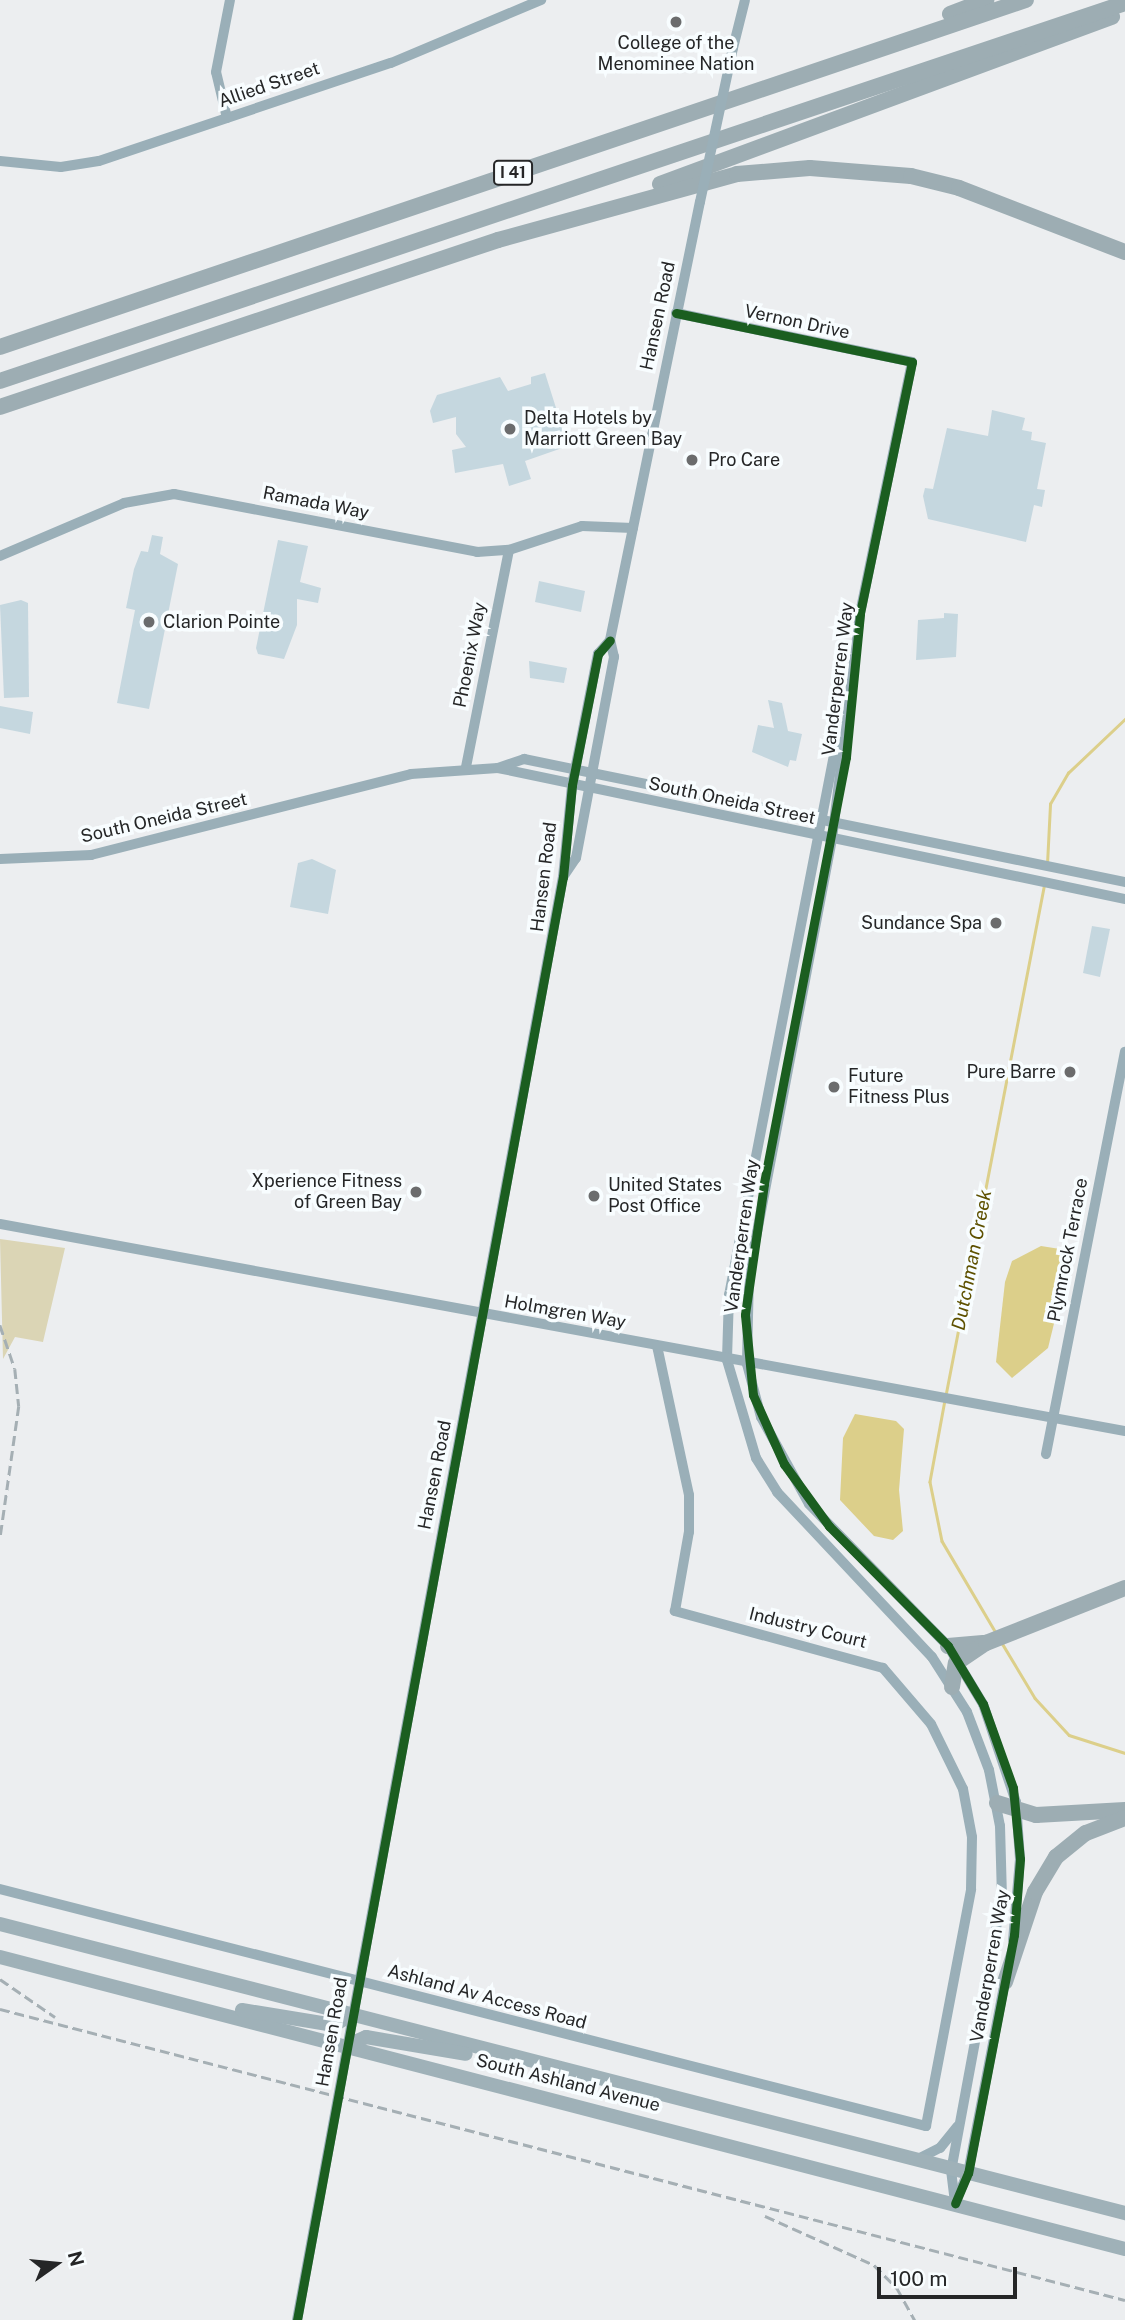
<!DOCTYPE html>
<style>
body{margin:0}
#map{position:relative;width:1125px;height:2320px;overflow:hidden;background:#eceef0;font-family:"Public Sans",sans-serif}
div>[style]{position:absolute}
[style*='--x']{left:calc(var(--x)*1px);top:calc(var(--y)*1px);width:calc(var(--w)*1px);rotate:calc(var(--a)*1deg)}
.green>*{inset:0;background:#dbd5b5}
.water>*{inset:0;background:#dccf8a}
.stream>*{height:2.5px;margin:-1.25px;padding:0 1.25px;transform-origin:1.25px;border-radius:1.25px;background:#dccf8a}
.building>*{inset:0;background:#c5d7df}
.minor>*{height:10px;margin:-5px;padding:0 5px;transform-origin:5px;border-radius:5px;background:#9aafb8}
.major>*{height:14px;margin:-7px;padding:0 7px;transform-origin:7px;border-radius:7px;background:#9fb1b8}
.highway>*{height:16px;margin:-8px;padding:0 8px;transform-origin:8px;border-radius:8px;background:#9dadb3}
.rail>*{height:2.5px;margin-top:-1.25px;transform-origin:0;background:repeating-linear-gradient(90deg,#a5afb4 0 10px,transparent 0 15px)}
.minor-bridge>*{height:10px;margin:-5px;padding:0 5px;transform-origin:5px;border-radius:5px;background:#9aafb8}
.cycleway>*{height:9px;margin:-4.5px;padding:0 4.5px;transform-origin:4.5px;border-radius:4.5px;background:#1b5e20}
.dots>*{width:19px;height:19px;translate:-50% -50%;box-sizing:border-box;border:4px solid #f8fdff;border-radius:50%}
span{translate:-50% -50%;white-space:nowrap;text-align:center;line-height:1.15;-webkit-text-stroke:7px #f8fdff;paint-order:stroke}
.shield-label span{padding:2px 5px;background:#f8fdff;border:2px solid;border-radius:5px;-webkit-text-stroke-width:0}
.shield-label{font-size:16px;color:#252627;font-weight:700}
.poi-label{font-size:18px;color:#252627}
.left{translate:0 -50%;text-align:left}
.right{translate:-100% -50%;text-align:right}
.street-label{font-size:18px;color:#252627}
.water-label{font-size:19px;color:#5e5100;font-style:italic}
.north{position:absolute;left:21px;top:2229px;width:70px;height:70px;-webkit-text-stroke:5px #f8fdff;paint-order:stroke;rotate:75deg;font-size:19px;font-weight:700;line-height:28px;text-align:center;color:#252627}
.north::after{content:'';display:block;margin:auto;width:24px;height:32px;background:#252627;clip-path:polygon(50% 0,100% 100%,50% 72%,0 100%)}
.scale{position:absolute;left:877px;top:2267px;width:140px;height:32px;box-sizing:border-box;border:4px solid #252627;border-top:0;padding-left:9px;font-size:21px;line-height:24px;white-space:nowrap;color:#252627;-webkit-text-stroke:5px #f8fdff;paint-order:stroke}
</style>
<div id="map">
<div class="green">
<i style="clip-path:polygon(0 1239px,65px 1248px,43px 1342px,15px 1337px,3px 1359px)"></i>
</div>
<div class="water">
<i style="clip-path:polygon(1041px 1246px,1060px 1249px,1067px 1260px,1061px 1295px,1048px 1348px,1012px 1378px,996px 1362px,1005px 1282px,1012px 1261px)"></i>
<i style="clip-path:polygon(855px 1414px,896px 1421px,904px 1429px,899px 1490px,903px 1531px,893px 1540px,874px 1536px,840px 1500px,843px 1438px)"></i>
</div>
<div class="stream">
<i style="--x:1047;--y:864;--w:60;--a:-87.1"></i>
<i style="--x:1050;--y:804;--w:36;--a:-60"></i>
<i style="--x:1068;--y:773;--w:79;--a:-43.5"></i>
<i style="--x:946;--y:1393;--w:517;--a:-79.08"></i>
<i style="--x:945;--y:1400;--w:83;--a:100.4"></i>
<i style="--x:930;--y:1482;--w:60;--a:78.5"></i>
<i style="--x:942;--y:1541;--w:104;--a:59.5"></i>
<i style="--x:1002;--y:1643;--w:64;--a:59"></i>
<i style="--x:1035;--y:1698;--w:50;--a:47.4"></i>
<i style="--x:1069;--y:1735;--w:59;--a:17.8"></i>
</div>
<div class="building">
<i style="clip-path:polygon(545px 373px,568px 446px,525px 461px,531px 479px,509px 486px,503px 464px,455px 473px,452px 450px,466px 447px,456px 434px,456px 417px,433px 423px,430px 411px,437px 395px,500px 377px,508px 391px,531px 384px,531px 377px)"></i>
<i style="clip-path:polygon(992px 410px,1025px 418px,1022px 430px,1032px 432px,1031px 440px,1046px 443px,1037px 489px,1045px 490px,1042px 507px,1034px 505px,1026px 542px,928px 519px,923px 496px,925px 488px,933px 489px,947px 428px,988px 436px)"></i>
<i style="clip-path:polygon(152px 535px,163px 537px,160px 554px,178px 564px,149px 709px,117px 703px,135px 610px,126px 608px,134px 569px,141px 551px,148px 552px)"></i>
<i style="clip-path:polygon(278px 540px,308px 546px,300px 582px,321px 588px,318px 603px,297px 599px,297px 625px,284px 659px,258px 654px,256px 648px)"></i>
<i style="clip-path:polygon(539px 581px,585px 591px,581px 612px,535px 602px)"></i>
<i style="clip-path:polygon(21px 600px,28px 603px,29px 697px,4px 698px,0 605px)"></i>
<i style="clip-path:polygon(944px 613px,958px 614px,956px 657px,916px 660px,918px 620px,944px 618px)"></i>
<i style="clip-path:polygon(529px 661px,567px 668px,564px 683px,530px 678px)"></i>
<i style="clip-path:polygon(768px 700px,782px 703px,788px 731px,802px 734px,796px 761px,790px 760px,788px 767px,752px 752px,758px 725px,774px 728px)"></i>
<i style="clip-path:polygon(0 706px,33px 712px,30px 734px,0 728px)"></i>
<i style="clip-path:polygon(312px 859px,336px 870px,328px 914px,290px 907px,298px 863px)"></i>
<i style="clip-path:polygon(1092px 926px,1110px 929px,1100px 977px,1083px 973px)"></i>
</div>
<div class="minor">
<i style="--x:733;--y:48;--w:49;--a:-76"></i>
<i style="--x:227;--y:118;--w:47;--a:-103.4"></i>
<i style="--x:216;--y:72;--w:73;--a:-79"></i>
<i style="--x:0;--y:161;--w:61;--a:5.6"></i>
<i style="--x:61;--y:167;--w:38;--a:-9"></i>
<i style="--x:99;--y:161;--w:308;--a:-18.6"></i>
<i style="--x:391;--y:63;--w:163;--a:-22.8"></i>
<i style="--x:676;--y:313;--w:241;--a:11.7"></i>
<i style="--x:912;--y:362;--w:257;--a:101.7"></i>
<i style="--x:860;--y:614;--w:227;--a:97.1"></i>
<i style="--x:832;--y:839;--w:442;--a:100.8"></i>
<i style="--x:749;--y:1273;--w:91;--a:91.3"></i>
<i style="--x:747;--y:1364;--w:55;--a:75.2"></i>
<i style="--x:761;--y:1417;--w:99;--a:61.1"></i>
<i style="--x:809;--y:1504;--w:199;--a:45.6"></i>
<i style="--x:948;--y:1646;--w:68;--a:58.9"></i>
<i style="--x:983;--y:1704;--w:103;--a:71.4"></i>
<i style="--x:1016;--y:1802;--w:57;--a:86"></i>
<i style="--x:1020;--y:1859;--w:81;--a:94.9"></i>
<i style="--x:0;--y:556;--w:135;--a:-23.1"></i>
<i style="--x:124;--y:503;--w:51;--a:-10.2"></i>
<i style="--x:174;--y:494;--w:309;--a:10.8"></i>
<i style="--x:477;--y:552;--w:32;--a:-4"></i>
<i style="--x:509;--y:550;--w:77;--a:-18.2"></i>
<i style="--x:582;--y:526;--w:51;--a:2.2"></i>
<i style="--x:844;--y:736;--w:21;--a:118"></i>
<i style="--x:834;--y:755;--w:550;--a:101"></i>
<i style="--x:729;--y:1295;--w:65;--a:91.8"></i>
<i style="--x:727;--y:1360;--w:102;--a:73.5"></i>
<i style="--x:756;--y:1458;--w:40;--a:58"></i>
<i style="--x:777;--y:1492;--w:226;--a:46.8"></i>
<i style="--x:932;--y:1657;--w:65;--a:57.5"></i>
<i style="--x:967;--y:1712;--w:62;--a:69.2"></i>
<i style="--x:989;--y:1770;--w:57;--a:78.9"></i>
<i style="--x:1000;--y:1826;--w:70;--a:88.4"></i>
<i style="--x:1002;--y:1896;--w:279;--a:100.5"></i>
<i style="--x:951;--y:2170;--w:33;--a:83"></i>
<i style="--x:466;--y:767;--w:221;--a:-78.8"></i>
<i style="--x:498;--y:768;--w:641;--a:11.8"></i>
<i style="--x:0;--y:859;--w:91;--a:-2.5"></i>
<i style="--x:91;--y:855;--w:330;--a:-14.2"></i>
<i style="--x:411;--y:774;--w:87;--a:-3.9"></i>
<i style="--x:498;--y:768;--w:28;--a:-19"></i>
<i style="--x:524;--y:759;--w:613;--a:11.57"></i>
<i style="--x:563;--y:877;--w:23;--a:-56"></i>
<i style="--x:576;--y:858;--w:205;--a:-79.3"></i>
<i style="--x:614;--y:657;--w:17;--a:-103"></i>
<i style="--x:610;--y:640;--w:447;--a:-78.4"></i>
<i style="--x:0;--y:1224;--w:1144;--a:10.43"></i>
<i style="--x:1046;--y:1454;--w:410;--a:-78.9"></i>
<i style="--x:0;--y:1889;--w:956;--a:14.36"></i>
<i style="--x:926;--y:2126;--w:241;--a:-79.2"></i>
<i style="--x:971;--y:1889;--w:52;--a:-88.9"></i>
<i style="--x:972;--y:1837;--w:49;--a:-100.6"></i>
<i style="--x:963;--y:1789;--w:72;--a:-116.2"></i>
<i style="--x:931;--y:1724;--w:74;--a:-130.6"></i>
<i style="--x:883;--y:1668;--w:216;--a:-164.7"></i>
<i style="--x:675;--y:1611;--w:80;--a:-80"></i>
<i style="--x:689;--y:1532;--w:37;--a:-90"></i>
<i style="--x:689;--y:1495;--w:152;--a:-102.1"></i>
<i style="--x:918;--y:2159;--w:25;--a:-27"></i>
<i style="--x:940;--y:2148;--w:28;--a:-51"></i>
<i style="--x:955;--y:2203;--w:33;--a:-67"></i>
<i style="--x:968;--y:2173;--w:201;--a:-79.1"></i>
<i style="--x:297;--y:2320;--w:1467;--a:-79.56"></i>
<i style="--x:563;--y:877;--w:92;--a:-84.4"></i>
<i style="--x:572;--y:785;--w:134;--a:-78.8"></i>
<i style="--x:598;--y:654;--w:18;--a:-49"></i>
</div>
<div class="major">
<i style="--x:0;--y:1924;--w:1162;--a:14.41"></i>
<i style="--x:0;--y:1957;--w:1162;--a:14.55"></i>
<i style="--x:242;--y:2010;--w:93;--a:9.3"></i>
<i style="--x:334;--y:2025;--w:20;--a:-30"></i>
<i style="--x:345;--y:2046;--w:23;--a:-23"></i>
<i style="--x:366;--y:2037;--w:101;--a:9.6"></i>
</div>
<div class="highway">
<i style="--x:950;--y:14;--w:39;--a:-21"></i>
<i style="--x:660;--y:184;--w:482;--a:-20.3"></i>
<i style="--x:0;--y:347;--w:1083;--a:-18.69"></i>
<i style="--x:0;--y:381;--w:1187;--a:-18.57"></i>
<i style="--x:0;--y:407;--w:525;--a:-18.54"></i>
<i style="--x:498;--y:240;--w:248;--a:-15.4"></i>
<i style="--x:737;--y:174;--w:73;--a:-4.7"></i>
<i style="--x:810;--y:168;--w:101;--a:4.5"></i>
<i style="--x:911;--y:176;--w:49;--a:14"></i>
<i style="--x:959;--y:188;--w:178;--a:21.1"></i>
<i style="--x:948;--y:1646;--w:35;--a:-5"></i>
<i style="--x:952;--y:1687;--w:24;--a:-81"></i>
<i style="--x:956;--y:1663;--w:36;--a:-34"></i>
<i style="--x:986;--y:1643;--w:149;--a:-21.6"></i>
<i style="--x:997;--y:1803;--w:41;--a:17.1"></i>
<i style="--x:1036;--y:1815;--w:89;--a:-3.2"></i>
<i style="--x:1005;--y:1982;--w:95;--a:-71.6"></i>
<i style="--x:1035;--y:1892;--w:41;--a:-59"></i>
<i style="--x:1056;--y:1857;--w:38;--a:-39"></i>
<i style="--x:1086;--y:1833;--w:42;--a:-21"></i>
</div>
<div class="rail">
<i style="--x:0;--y:1325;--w:46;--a:71.2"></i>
<i style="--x:15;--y:1369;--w:37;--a:84"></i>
<i style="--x:19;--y:1406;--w:134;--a:98.1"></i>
<i style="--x:0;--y:1979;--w:67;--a:34.6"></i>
<i style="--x:0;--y:2009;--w:1162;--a:14.5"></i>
<i style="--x:765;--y:2216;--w:120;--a:24.2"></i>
<i style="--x:874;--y:2265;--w:33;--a:45"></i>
<i style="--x:897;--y:2288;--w:37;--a:61"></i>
</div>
<div class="minor-bridge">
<i style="--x:700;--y:202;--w:157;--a:-77.9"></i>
</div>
<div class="cycleway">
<i style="--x:676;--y:313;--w:241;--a:11.7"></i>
<i style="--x:912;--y:362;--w:257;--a:101.7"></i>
<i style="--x:860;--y:614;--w:144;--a:95.6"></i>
<i style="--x:846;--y:757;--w:435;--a:100.9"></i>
<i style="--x:764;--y:1184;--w:132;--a:98.3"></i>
<i style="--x:745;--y:1315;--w:80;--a:84.3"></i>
<i style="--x:753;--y:1395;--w:76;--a:65.8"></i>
<i style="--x:784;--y:1464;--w:77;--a:54"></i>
<i style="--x:829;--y:1526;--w:169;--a:45.2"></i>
<i style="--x:948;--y:1646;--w:68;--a:58.9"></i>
<i style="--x:983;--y:1704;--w:89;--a:70.3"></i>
<i style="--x:1013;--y:1788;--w:71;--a:84.4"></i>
<i style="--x:1020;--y:1859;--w:76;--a:94.5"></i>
<i style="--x:1014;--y:1935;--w:242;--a:100.9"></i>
<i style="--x:968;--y:2173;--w:33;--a:113"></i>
<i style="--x:297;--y:2320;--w:1467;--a:-79.56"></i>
<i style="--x:563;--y:877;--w:92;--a:-84.4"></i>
<i style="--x:572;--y:785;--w:134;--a:-78.8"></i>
<i style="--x:598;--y:654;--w:18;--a:-49"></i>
</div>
<div class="dots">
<i style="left:676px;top:22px;background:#6b6c6d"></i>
<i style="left:510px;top:429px;background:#6b6c6d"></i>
<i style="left:692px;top:460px;background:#6b6c6d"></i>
<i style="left:149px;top:622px;background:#6b6c6d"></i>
<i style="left:996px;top:923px;background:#6b6c6d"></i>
<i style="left:1070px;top:1072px;background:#6b6c6d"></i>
<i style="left:834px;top:1087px;background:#6b6c6d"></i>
<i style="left:416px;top:1192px;background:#6b6c6d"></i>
<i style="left:594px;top:1196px;background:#6b6c6d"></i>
</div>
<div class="shield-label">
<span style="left:513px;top:173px">I 41</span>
</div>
<div class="poi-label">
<span style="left:676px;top:54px">College of the<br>Menominee Nation</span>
<span class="left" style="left:524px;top:429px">Delta Hotels by<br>Marriott Green Bay</span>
<span class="left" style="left:708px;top:460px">Pro Care</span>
<span class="left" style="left:163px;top:622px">Clarion Pointe</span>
<span class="right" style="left:982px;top:923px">Sundance Spa</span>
<span class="right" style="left:1056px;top:1072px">Pure Barre</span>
<span class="left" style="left:848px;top:1087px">Future<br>Fitness Plus</span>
<span class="right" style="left:402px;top:1192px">Xperience Fitness<br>of Green Bay</span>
<span class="left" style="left:608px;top:1196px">United States<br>Post Office</span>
</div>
<div class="street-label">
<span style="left:269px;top:85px;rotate:-19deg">Allied Street</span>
<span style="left:658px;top:316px;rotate:-78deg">Hansen Road</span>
<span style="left:797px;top:322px;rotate:12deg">Vernon Drive</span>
<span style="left:316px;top:503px;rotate:11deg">Ramada Way</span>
<span style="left:470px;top:655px;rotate:-79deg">Phoenix Way</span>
<span style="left:838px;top:679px;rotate:-83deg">Vanderperren Way</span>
<span style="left:732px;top:801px;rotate:12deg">South Oneida Street</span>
<span style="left:164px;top:818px;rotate:-13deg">South Oneida Street</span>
<span style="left:544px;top:877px;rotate:-83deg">Hansen Road</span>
<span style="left:742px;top:1236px;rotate:-82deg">Vanderperren Way</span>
<span style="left:1068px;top:1250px;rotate:-79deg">Plymrock Terrace</span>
<span style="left:565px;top:1312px;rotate:10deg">Holmgren Way</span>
<span style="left:435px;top:1475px;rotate:-79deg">Hansen Road</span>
<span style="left:808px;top:1628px;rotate:14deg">Industry Court</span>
<span style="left:990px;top:1966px;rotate:-80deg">Vanderperren Way</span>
<span style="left:487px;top:1997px;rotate:15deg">Ashland Av Access Road</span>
<span style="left:332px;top:2032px;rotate:-80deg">Hansen Road</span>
<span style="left:568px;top:2083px;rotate:14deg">South Ashland Avenue</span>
</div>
<div class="water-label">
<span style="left:972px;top:1260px;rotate:-79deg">Dutchman Creek</span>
</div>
<div class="north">N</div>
<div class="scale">100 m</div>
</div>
